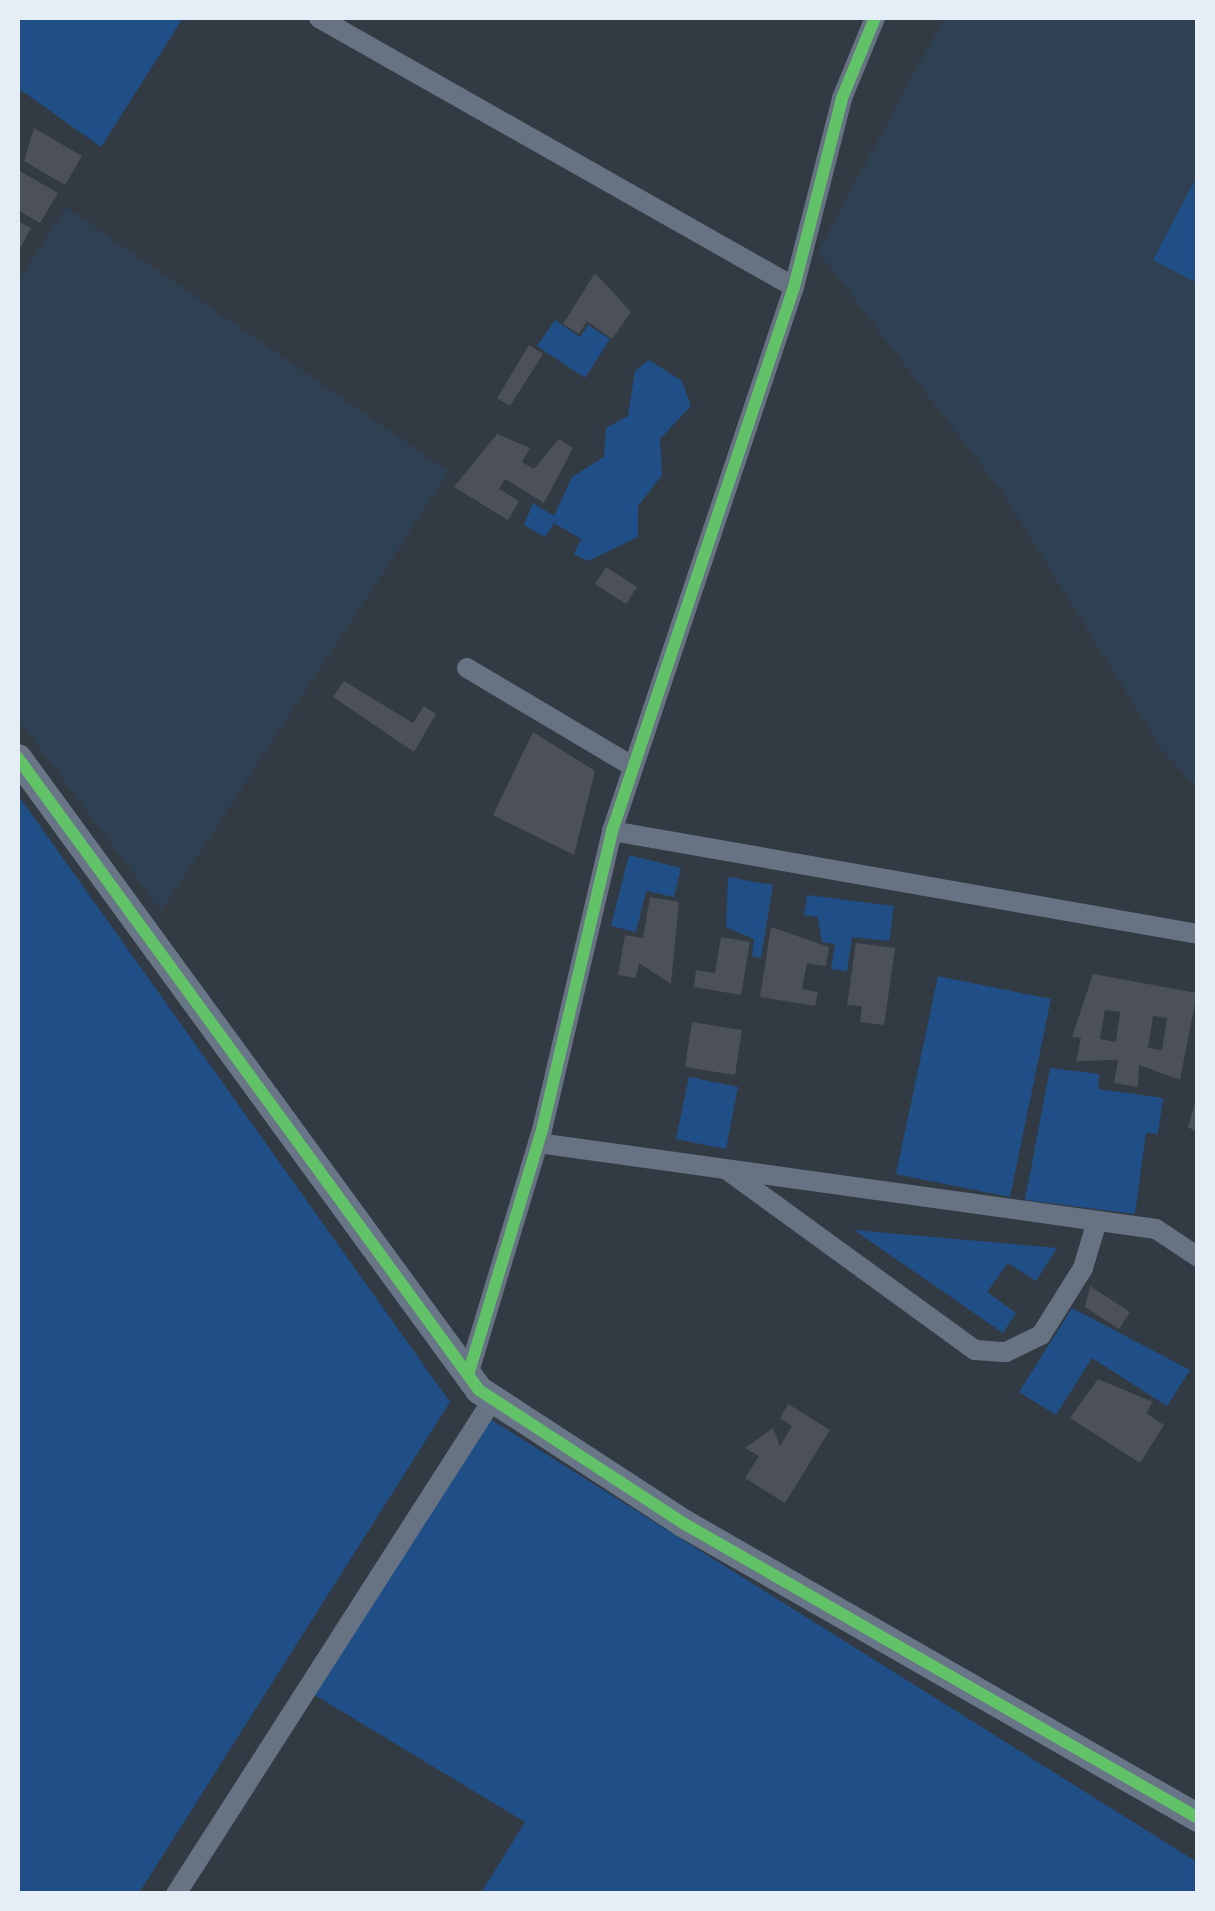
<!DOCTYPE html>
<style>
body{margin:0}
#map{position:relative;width:1215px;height:1911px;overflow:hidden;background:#323a43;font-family:"Roboto Condensed",sans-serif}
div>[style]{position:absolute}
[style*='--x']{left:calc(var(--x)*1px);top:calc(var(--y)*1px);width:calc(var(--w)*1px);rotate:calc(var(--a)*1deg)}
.built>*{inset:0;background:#304053}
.green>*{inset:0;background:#204f87}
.building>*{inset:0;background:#4c5159}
.street>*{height:20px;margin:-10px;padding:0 10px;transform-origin:10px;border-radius:10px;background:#677383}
.secondary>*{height:28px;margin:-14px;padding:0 14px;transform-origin:14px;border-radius:14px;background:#687687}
.cycleway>*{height:12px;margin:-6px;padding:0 6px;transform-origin:6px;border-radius:6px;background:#61c268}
span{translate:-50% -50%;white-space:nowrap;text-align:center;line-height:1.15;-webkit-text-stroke:10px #222f3e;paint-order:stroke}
.frame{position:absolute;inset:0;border:20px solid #e5edf7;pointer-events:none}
</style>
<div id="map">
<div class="built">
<i style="clip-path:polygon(944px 18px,1197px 18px,1197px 788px,1162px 750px,1004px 495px,818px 251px)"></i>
<i style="clip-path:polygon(66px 207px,449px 472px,161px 911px,18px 719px,18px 280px)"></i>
</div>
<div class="green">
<i style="clip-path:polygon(18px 18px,183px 18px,101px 147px,18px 88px)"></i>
<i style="clip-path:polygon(1197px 176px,1198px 277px,1195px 282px,1153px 260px)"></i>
<i style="clip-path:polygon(555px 320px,580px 337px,588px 325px,610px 339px,585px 378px,537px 346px)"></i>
<i style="clip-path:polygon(649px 360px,682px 381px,691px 406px,660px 439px,662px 475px,638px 506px,638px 537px,588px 561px,574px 554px,581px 539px,554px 523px,545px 537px,524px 525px,533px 503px,554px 516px,572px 477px,604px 457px,606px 428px,628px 416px,635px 371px)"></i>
<i style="clip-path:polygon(18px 795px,450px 1402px,139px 1893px,18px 1893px)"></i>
<i style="clip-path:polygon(629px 855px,681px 868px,674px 897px,646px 891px,636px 932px,611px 926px)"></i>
<i style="clip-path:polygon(728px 877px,773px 885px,761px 958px,752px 956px,754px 939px,726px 927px)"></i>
<i style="clip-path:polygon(807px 895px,894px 906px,889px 941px,852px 937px,847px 971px,831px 969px,835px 944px,822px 942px,818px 917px,804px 915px)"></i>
<i style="clip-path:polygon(938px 976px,1051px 999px,1010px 1197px,896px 1174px)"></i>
<i style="clip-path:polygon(1050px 1068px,1099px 1074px,1098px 1089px,1163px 1098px,1158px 1134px,1146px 1133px,1135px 1214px,1025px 1200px)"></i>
<i style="clip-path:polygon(689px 1077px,738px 1087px,726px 1149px,676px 1139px)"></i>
<i style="clip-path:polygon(854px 1230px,1057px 1248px,1036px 1281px,1008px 1263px,987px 1292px,1016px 1313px,1003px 1333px)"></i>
<i style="clip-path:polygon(1072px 1308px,1190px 1370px,1167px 1406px,1092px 1358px,1056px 1415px,1019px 1392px)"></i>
<i style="clip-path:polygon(490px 1419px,1197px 1862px,1197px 1893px,481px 1893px,525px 1822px,313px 1694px)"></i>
</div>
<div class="building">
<i style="clip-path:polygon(34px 128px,82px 156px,65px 185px,24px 161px)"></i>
<i style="clip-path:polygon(18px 170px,58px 193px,40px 223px,18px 210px)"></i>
<i style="clip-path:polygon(18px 221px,31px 228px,18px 252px)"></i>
<i style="clip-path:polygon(595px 273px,631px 312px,612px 339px,587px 321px,579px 334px,563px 324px)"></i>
<i style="clip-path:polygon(529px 345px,543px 354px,510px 406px,497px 398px)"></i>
<i style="clip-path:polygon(497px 434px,530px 448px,522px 462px,534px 469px,559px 439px,573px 448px,544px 503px,505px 479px,499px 489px,519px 501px,508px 520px,454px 487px)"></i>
<i style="clip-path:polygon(606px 567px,637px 587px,626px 604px,595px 584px)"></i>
<i style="clip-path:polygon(344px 681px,413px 723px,424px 706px,436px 714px,414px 752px,333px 697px)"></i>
<i style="clip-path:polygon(533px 732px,595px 771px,574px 855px,493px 815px)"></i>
<i style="clip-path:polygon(650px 897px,679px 902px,671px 984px,639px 963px,636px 978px,618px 975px,625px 935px,643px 938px)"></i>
<i style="clip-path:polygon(771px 927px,829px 947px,826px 966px,807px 963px,802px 989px,818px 992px,815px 1006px,760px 997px)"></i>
<i style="clip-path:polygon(721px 937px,750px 942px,741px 995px,694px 987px,696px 970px,715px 973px)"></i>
<i style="clip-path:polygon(856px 943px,895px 948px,884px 1025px,860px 1022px,862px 1006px,847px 1005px)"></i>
<i style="clip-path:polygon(evenodd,1093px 974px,1197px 993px,1180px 1080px,1139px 1065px,1138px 1087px,1114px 1083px,1118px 1060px,1076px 1061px,1081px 1038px,1072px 1037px,1093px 974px,1105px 1010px,1120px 1012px,1116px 1042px,1100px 1039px,1105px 1010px,1093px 974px,1153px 1016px,1167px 1018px,1162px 1050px,1148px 1048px,1153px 1016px)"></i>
<i style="clip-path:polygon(692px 1022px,742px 1030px,735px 1075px,685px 1067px)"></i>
<i style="clip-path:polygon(1198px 1094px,1198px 1133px,1188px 1127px)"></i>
<i style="clip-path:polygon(1090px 1286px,1130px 1312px,1119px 1329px,1085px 1307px)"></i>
<i style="clip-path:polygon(1098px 1379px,1153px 1402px,1146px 1413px,1164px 1425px,1140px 1463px,1070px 1418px)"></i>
<i style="clip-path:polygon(788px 1404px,830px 1430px,785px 1503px,745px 1478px,759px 1456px,745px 1448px,773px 1428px,780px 1446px,792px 1426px,780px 1418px)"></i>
</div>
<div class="street">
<i style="--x:319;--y:18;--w:546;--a:29.52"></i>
<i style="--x:467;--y:668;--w:192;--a:30.7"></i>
<i style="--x:612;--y:831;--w:595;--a:9.97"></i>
<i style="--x:538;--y:1143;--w:624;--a:7.92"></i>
<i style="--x:1156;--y:1229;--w:50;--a:33.7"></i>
<i style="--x:727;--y:1170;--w:306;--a:36"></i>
<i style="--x:975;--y:1350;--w:31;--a:4"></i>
<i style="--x:1006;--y:1352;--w:39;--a:-26"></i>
<i style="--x:1041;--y:1335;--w:79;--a:-57.9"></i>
<i style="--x:1083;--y:1268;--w:49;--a:-73.4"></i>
<i style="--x:468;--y:1375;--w:256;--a:-73.2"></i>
<i style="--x:542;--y:1130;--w:307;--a:-76.8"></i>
<i style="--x:612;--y:831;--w:574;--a:-71.5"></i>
<i style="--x:794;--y:287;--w:195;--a:-75.7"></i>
<i style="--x:842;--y:98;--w:87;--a:-67.6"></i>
<i style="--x:176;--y:1894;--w:588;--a:-57.36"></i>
</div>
<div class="secondary">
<i style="--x:18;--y:758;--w:782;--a:53.89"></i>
<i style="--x:479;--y:1390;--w:244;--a:33.1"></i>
<i style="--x:683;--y:1523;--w:594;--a:29.8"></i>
</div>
<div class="cycleway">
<i style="--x:18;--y:758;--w:782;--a:53.89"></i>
<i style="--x:479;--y:1390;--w:244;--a:33.1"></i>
<i style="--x:683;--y:1523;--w:594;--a:29.8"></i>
<i style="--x:468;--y:1375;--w:256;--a:-73.2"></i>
<i style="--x:542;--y:1130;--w:307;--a:-76.8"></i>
<i style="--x:612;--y:831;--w:574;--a:-71.5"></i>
<i style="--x:794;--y:287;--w:195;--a:-75.7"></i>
<i style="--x:842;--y:98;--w:87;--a:-67.6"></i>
</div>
<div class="frame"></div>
</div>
